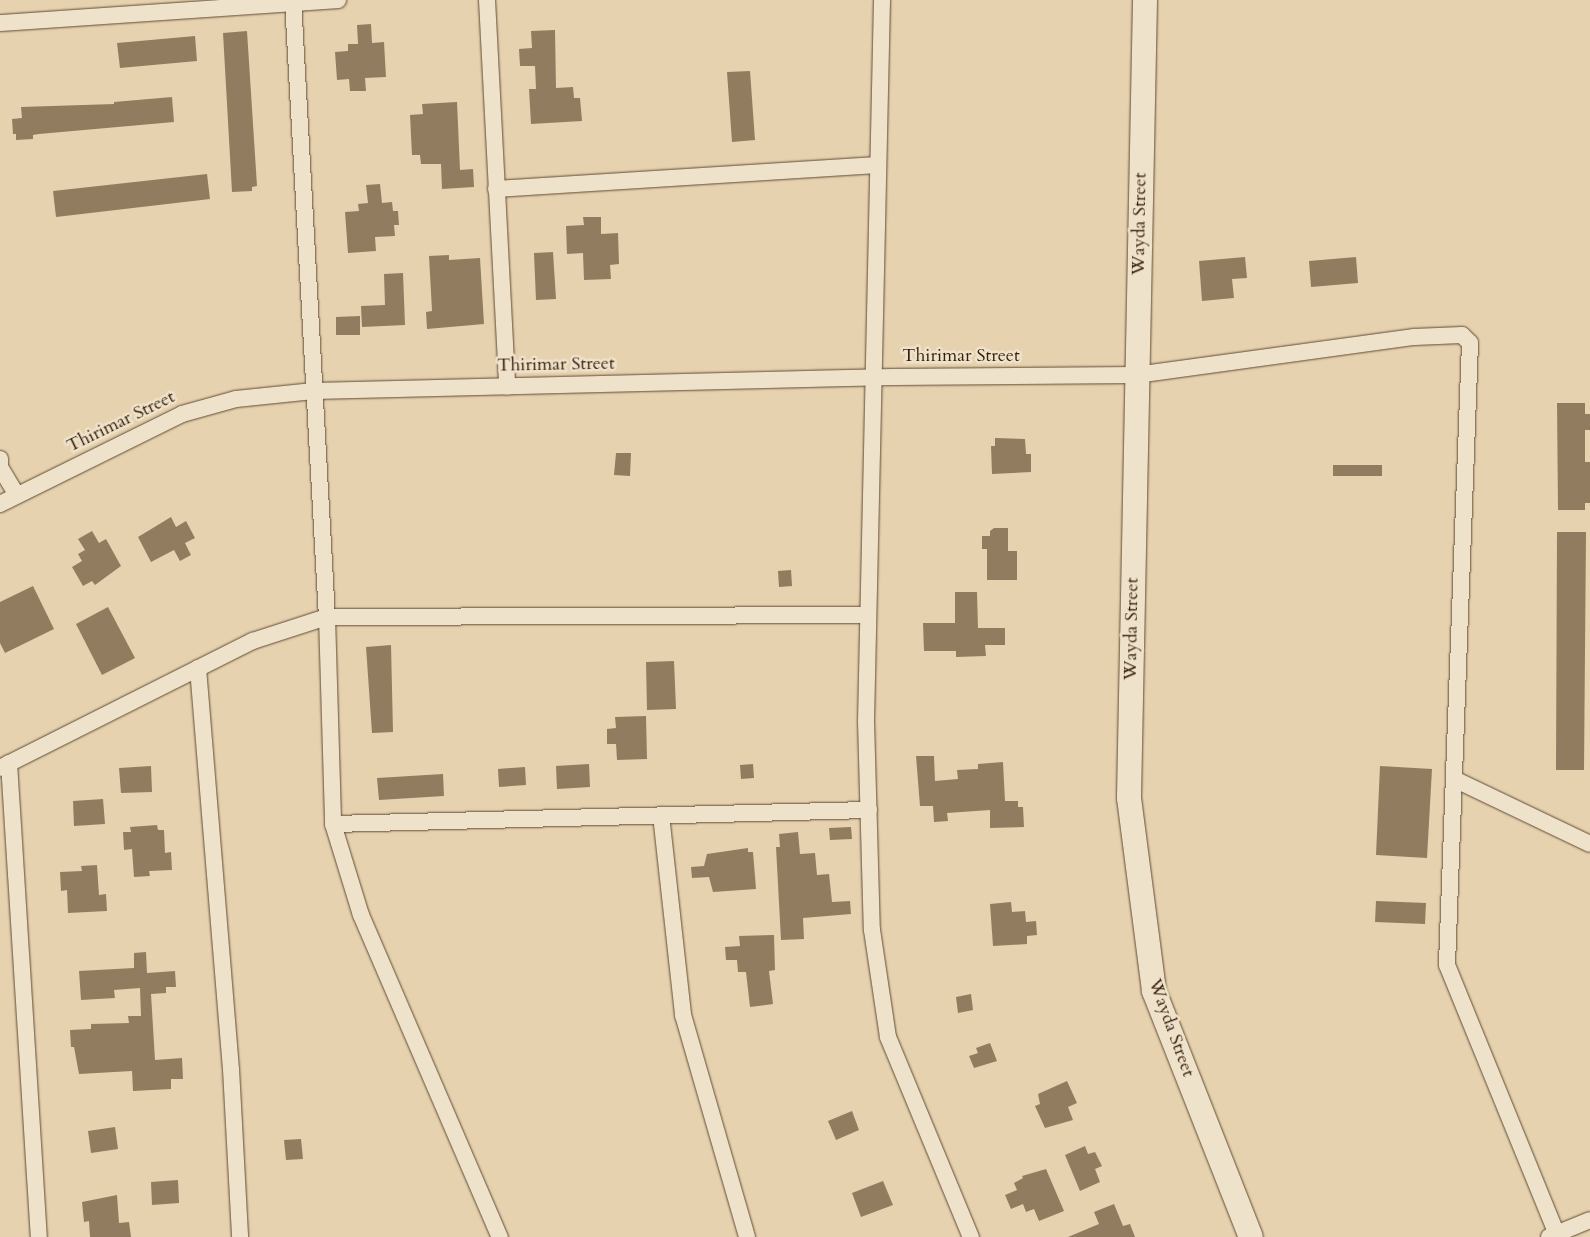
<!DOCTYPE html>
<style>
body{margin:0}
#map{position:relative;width:1590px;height:1237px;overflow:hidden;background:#e6d2af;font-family:Cardo,serif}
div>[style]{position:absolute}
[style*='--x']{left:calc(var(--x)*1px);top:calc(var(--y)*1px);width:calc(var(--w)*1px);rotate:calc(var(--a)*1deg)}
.building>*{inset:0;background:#917c60}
.roads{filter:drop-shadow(0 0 1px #614b33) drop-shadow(0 0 1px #614b33)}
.street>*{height:16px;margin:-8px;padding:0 8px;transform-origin:8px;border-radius:8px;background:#efe2cb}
.secondary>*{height:24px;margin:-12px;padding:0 12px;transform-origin:12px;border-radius:12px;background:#efe2cb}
span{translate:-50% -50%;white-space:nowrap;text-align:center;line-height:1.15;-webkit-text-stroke:5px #efe2cb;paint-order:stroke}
.street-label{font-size:18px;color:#351e0a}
</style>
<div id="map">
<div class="building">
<i style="clip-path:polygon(371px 24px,372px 43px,384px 42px,386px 77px,365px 78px,366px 91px,350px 91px,349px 79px,337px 80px,335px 52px,348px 51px,348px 44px,358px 44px,357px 25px)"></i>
<i style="clip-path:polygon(555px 30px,556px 88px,573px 87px,574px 98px,580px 98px,582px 121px,531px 124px,529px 89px,536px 89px,535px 66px,520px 66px,519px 49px,532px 48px,531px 31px)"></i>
<i style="clip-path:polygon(247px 31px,257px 186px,252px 187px,252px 191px,232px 192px,223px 33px)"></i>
<i style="clip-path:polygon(195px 36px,197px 61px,120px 68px,117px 43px)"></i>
<i style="clip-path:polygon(750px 71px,755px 140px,732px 142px,727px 72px)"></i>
<i style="clip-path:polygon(172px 97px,174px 122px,39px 134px,33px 135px,33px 139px,16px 140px,16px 134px,13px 134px,12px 119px,22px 118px,21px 107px,114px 104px,114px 102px)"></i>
<i style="clip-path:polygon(457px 102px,460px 170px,473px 169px,474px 187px,442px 189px,441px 164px,421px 164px,420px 155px,412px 155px,410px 115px,423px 114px,422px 104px)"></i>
<i style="clip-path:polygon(207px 174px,210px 199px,56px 217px,53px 191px)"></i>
<i style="clip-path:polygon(380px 184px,382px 203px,392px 202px,393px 211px,398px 211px,399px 225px,394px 225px,395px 236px,375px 237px,376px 251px,348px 253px,345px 212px,359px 211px,358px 204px,368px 203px,366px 185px)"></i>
<i style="clip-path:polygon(583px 217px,601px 217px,601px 234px,618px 233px,619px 264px,610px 265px,611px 279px,584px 280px,583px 253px,567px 254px,566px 226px,584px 225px)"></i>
<i style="clip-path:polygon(553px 252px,556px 299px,536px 300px,534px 253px)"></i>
<i style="clip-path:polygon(449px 255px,449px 260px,480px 258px,484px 324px,427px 329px,426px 312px,432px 311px,429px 256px)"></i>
<i style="clip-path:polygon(1245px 257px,1247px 278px,1232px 279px,1234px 298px,1202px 301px,1199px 261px)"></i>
<i style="clip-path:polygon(1356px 257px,1358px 283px,1311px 287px,1309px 261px)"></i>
<i style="clip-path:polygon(403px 273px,405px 325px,362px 327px,361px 306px,385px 305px,384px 274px)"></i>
<i style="clip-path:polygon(360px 316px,360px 335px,336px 335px,336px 317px)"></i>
<i style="clip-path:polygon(1557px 403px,1585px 403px,1585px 414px,1590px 414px,1590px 430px,1585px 430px,1585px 462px,1590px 462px,1590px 503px,1585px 503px,1585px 510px,1558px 510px)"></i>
<i style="clip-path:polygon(995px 438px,1025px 439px,1026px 454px,1031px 454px,1031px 472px,992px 474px,991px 446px,995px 446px)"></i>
<i style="clip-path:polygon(616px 453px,631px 453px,630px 476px,614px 475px)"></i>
<i style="clip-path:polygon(1333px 465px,1382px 465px,1382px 476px,1333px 476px)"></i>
<i style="clip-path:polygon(171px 517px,176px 527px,186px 521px,195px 538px,185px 543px,191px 555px,180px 561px,174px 550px,151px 562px,138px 537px)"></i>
<i style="clip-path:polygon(994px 528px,1008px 528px,1008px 551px,1017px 551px,1017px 580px,987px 580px,987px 549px,982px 549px,982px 536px,990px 536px,990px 531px)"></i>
<i style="clip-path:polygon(92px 531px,99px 543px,106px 539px,121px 566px,95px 585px,92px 581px,83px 586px,72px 567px,82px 561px,78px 554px,85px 550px,78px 539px)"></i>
<i style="clip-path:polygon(1557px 532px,1586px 532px,1584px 770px,1556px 770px)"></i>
<i style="clip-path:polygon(791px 570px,792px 586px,779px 587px,778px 571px)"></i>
<i style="clip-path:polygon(33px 586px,54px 629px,5px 653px,0 643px,0 602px)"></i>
<i style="clip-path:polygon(955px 592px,977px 592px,978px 628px,1005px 628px,1005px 645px,985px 645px,986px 656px,956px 657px,956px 651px,924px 651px,923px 623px,955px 623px)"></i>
<i style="clip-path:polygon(108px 607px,135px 658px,102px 675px,76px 624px)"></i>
<i style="clip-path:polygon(391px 645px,393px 732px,372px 733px,366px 647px)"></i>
<i style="clip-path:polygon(674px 661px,676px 709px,647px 710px,646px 662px)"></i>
<i style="clip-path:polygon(646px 716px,647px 759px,617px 760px,616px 744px,607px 744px,607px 729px,616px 728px,615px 717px)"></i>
<i style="clip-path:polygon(916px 756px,934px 756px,935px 781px,958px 779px,957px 770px,978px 769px,978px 764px,1003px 762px,1005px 801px,1018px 801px,1018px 807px,1023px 807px,1024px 827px,990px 828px,990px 810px,947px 813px,948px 821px,934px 822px,933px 806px,920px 806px)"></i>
<i style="clip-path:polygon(589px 764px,590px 787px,557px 789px,556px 766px)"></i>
<i style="clip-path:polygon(753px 764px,754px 778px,741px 779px,740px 765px)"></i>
<i style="clip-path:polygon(151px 766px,152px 792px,121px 793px,119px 768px)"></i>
<i style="clip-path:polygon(1380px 766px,1432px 769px,1427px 858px,1376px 855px)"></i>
<i style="clip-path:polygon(525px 767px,526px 785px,499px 787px,498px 769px)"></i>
<i style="clip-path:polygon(443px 774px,444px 796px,379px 800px,377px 778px)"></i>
<i style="clip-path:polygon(103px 799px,105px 824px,74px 826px,73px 801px)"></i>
<i style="clip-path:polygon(157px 825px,158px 830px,164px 830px,165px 853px,171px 852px,172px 870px,149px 871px,150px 876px,134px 877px,132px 849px,124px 850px,123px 832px,131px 832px,130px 827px)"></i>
<i style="clip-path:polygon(851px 827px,852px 839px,830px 840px,829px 828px)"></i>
<i style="clip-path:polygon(798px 832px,800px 854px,815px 853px,817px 875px,829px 874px,832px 902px,850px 901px,851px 914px,803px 918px,804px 939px,781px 940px,776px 847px,780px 847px,779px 834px)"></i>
<i style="clip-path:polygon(748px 848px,748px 852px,753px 852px,756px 889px,713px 892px,709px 877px,692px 878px,691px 867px,704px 866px,707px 854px)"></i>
<i style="clip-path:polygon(97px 865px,99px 895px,106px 894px,107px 911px,68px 913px,67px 890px,61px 891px,60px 872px,82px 871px,81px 866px)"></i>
<i style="clip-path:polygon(1376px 901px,1426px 903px,1425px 924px,1375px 922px)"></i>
<i style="clip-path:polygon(1011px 902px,1012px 912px,1025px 911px,1026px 922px,1036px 921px,1037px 935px,1027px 936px,1027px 944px,993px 946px,990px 904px)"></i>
<i style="clip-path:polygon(774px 935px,775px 970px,769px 971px,773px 1004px,750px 1007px,746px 972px,738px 972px,737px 960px,726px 960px,725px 947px,740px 946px,739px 936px)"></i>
<i style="clip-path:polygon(146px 952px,147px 973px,175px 971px,176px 987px,166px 987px,166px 993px,151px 994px,155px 1060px,182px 1058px,183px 1079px,171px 1079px,171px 1089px,133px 1091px,132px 1071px,79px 1074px,74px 1047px,71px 1047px,70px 1030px,91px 1029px,91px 1024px,129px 1023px,128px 1016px,141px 1016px,140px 988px,114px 990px,115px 998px,81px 1000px,79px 971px,134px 968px,134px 953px)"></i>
<i style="clip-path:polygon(971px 994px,973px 1010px,958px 1013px,956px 997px)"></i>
<i style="clip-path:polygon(990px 1043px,997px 1061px,974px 1068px,969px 1056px,978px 1053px,976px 1048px)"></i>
<i style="clip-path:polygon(1067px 1081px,1077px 1103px,1068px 1107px,1073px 1120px,1045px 1128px,1035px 1106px,1040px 1104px,1038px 1094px)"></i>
<i style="clip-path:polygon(852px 1111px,859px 1130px,836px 1140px,828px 1121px)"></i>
<i style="clip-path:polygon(115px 1127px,118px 1149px,91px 1153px,88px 1131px)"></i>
<i style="clip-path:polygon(301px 1139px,303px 1159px,286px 1160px,284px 1140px)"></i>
<i style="clip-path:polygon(1085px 1146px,1088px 1154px,1095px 1152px,1102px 1166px,1095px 1169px,1100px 1182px,1080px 1191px,1065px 1155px)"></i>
<i style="clip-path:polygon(1046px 1169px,1064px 1211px,1039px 1221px,1034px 1209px,1026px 1212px,1023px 1204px,1011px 1209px,1005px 1195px,1017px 1190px,1014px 1183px,1023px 1178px,1022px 1176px)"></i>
<i style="clip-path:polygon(178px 1180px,179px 1203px,152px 1205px,151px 1182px)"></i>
<i style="clip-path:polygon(883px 1181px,893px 1205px,861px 1217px,852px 1193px)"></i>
<i style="clip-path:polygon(117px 1195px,119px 1223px,129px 1222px,131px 1237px,90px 1237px,89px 1221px,84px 1222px,82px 1202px)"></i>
<i style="clip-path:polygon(1114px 1204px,1123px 1226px,1130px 1224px,1135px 1237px,1068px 1237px,1099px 1224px,1094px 1212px)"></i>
</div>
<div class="roads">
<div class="street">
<i style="--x:293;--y:0;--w:618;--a:86.85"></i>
<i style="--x:327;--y:617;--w:207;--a:88.3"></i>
<i style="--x:333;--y:824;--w:95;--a:72.9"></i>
<i style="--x:361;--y:915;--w:351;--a:66.7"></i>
<i style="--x:487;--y:0;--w:387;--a:87"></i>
<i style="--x:882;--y:0;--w:721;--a:91.27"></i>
<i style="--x:866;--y:721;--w:209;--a:88.4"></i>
<i style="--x:872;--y:930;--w:108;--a:81.5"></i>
<i style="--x:888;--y:1037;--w:217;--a:67.5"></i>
<i style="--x:0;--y:23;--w:339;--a:-3.9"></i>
<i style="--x:496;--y:189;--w:382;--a:-3.6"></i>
<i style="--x:0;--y:459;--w:8;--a:90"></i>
<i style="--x:0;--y:467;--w:33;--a:59"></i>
<i style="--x:0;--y:504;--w:203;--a:-26.3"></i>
<i style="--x:182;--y:414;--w:56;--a:-15.5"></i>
<i style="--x:236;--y:399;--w:78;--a:-5.9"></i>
<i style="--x:314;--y:391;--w:579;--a:-1.39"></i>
<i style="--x:893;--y:377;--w:243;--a:-0.5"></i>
<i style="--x:1136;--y:375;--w:281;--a:-7.8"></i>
<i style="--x:1414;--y:337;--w:48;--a:-2.4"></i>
<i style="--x:1462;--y:335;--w:11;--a:45"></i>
<i style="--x:1470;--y:343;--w:622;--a:92.12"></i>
<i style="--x:1447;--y:965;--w:294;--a:67.8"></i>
<i style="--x:198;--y:668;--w:402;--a:85.3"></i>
<i style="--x:231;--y:1069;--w:168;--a:86.9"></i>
<i style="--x:9;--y:763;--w:475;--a:86.4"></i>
<i style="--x:0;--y:768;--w:283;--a:-26.7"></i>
<i style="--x:253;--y:641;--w:78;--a:-18"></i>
<i style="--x:327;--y:617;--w:541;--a:-0.21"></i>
<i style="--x:1456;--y:780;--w:148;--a:25.5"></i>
<i style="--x:661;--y:815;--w:201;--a:83.7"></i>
<i style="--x:683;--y:1015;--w:231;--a:73.9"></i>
<i style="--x:333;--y:824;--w:536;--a:-1.5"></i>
<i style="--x:1549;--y:1237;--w:44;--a:-22.5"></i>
</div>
<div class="secondary">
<i style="--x:1145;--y:0;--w:798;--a:91.15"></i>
<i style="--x:1129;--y:798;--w:195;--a:82.6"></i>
<i style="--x:1154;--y:991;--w:264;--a:68.5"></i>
</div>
</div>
<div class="street-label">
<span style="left:1140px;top:224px;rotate:-89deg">Wayda Street</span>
<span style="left:961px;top:356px">Thirimar Street</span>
<span style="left:556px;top:365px;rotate:-1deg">Thirimar Street</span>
<span style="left:121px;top:422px;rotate:-26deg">Thirimar Street</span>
<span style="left:1132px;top:629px;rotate:-89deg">Wayda Street</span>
<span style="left:1171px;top:1028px;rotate:70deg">Wayda Street</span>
</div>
</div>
